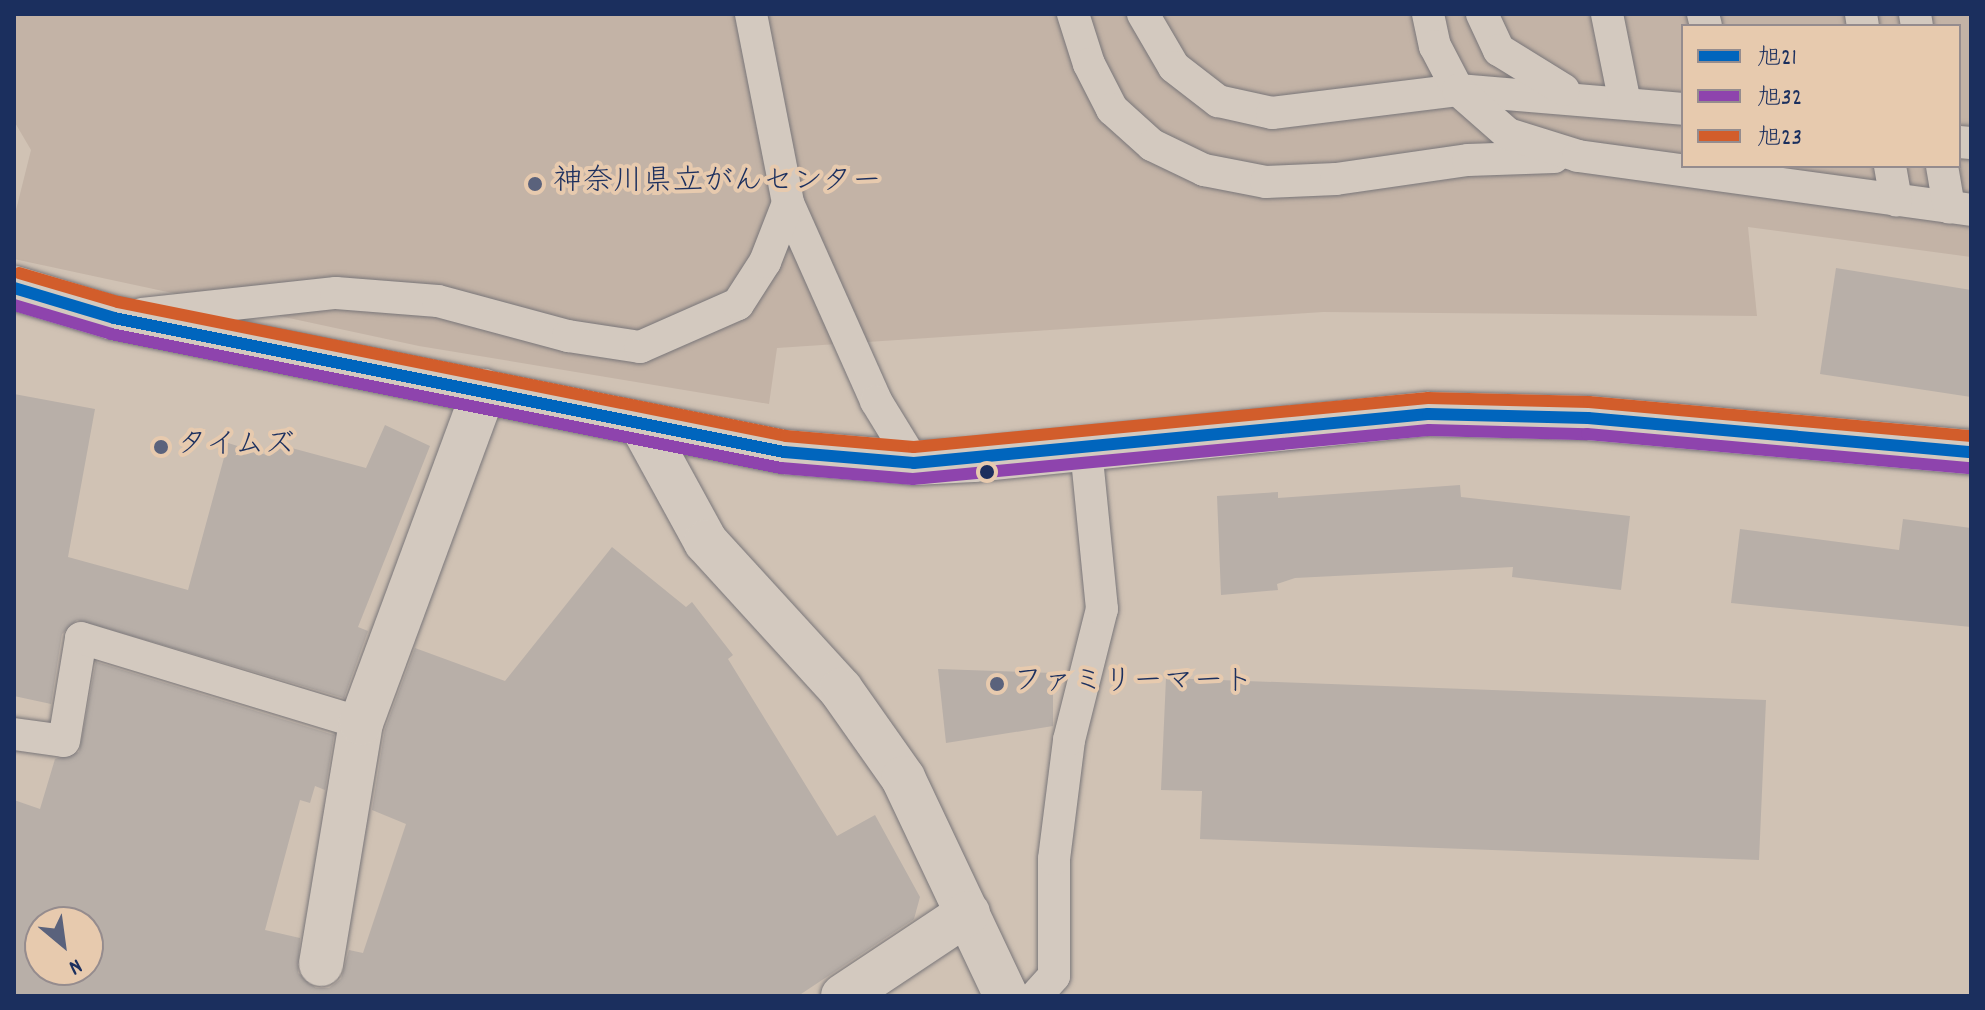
<!DOCTYPE html>
<meta charset="utf-8">
<style>
body{margin:0}
#map{position:relative;width:1985px;height:1010px;overflow:hidden;background:#d0c2b4;font-family:Dekko,"Klee One",sans-serif}
div>[style]{position:absolute}
[style*='--x']{left:calc(var(--x)*1px);top:calc(var(--y)*1px);width:calc(var(--w)*1px);rotate:calc(var(--a)*1deg)}
.built>*{inset:0;background:#c3b3a6}
.building>*{inset:0;background:#b8afa8}
.roads{filter:drop-shadow(0 0 2px #797679) drop-shadow(0 0 2px #797679)}
.lane>*{height:32px;margin:-16px;padding:0 16px;transform-origin:16px;border-radius:16px;background:#d3c9bf}
.street>*{height:44px;margin:-22px;padding:0 22px;transform-origin:22px;border-radius:22px;background:#d3c9bf}
.secondary>*{height:44px;margin:-22px;padding:0 22px;transform-origin:22px;border-radius:22px;background:#d3c9bf}
.bus-1>*{height:12px;margin:-6px;padding:0 6px;transform-origin:6px;border-radius:6px;background:#0065bd}
.bus-2>*{height:12px;margin:-6px;padding:0 6px;transform-origin:6px;border-radius:6px;background:#8e44ad}
.bus-3>*{height:12px;margin:-6px;padding:0 6px;transform-origin:6px;border-radius:6px;background:#d25d2b}
.dots>*{width:22px;height:22px;translate:-50% -50%;box-sizing:border-box;border:4px solid #e7caae;border-radius:50%}
span{translate:-50% -50%;white-space:nowrap;text-align:center;line-height:1.15;-webkit-text-stroke:8px #e7caae;paint-order:stroke}
.poi-label{font-size:30px;color:#1b2f5e}
.left{translate:0 -50%;text-align:left}
.frame{position:absolute;inset:0;border:16px solid #1b2f5e;pointer-events:none}
.legend{position:absolute;left:1681px;top:24px;width:280px;height:144px;box-sizing:border-box;background:#e7caae;border:2px solid #958c8e;margin:0;padding:10px 14px;list-style:none;font-size:24px;color:#1b2f5e}
.legend li{display:flex;align-items:center;gap:16px;height:40px}
.legend b{width:40px;border:2px solid #958c8e}
.north{position:absolute;left:24px;top:906px;width:80px;height:80px;box-sizing:border-box;background:#e7caae;border:2px solid #958c8e;border-radius:50%;rotate:151deg;font-size:22px;font-weight:700;line-height:32px;text-align:center;color:#1b2f5e}
.north::after{content:'';display:block;margin:auto;width:28px;height:36px;background:#5a627c;clip-path:polygon(50% 0,100% 100%,50% 72%,0 100%)}
</style>
<div id="map">
<div class="built">
<i style="clip-path:polygon(evenodd,14px 14px,1971px 14px,1971px 257px,1748px 227px,1757px 316px,1323px 312px,777px 348px,769px 404px,419px 346px,14px 259px,14px 218px,31px 150px,14px 121px,14px 14px,1683px 26px,1959px 26px,1959px 166px,1683px 166px,1683px 26px)"></i>
</div>
<div class="building">
<i style="clip-path:polygon(1836px 268px,1971px 290px,1971px 397px,1820px 374px)"></i>
<i style="clip-path:polygon(14px 394px,95px 409px,68px 557px,188px 590px,228px 443px,270px 456px,273px 443px,366px 468px,385px 425px,430px 446px,358px 627px,368px 631px,344px 698px,77px 620px,62px 634px,51px 704px,14px 696px)"></i>
<i style="clip-path:polygon(1460px 485px,1461px 497px,1630px 516px,1621px 590px,1512px 577px,1513px 567px,1295px 578px,1277px 584px,1278px 590px,1221px 595px,1217px 496px,1278px 492px,1278px 498px)"></i>
<i style="clip-path:polygon(1903px 519px,1971px 528px,1971px 627px,1731px 603px,1740px 529px,1899px 550px)"></i>
<i style="clip-path:polygon(evenodd,612px 547px,686px 607px,692px 602px,733px 655px,728px 659px,837px 836px,875px 815px,920px 897px,914px 919px,798px 996px,14px 996px,14px 800px,40px 809px,55px 759px,79px 752px,96px 662px,334px 735px,325px 790px,315px 786px,310px 803px,300px 800px,265px 930px,300px 938px,298px 973px,316px 988px,329px 988px,341px 979px,349px 950px,363px 953px,406px 824px,372px 810px,385px 729px,415px 648px,505px 681px,612px 547px,40px 922px,88px 922px,88px 970px,40px 970px,40px 922px)"></i>
<i style="clip-path:polygon(938px 669px,1053px 673px,1053px 726px,946px 743px)"></i>
<i style="clip-path:polygon(1166px 678px,1766px 700px,1759px 860px,1200px 839px,1202px 791px,1161px 790px)"></i>
</div>
<div class="roads">
<div class="lane">
<i style="--x:751;--y:14;--w:193;--a:78.9"></i>
<i style="--x:788;--y:203;--w:217;--a:66"></i>
<i style="--x:876;--y:401;--w:73;--a:58.5"></i>
<i style="--x:1073;--y:14;--w:52;--a:72.3"></i>
<i style="--x:1089;--y:64;--w:51;--a:62.9"></i>
<i style="--x:1112;--y:109;--w:54;--a:42"></i>
<i style="--x:1152;--y:145;--w:58;--a:25.7"></i>
<i style="--x:1204;--y:170;--w:63;--a:11"></i>
<i style="--x:1266;--y:182;--w:70;--a:-2.5"></i>
<i style="--x:1336;--y:179;--w:133;--a:-8.2"></i>
<i style="--x:1468;--y:160;--w:86;--a:-2"></i>
<i style="--x:1143;--y:14;--w:61;--a:59.7"></i>
<i style="--x:1174;--y:67;--w:56;--a:37.7"></i>
<i style="--x:1218;--y:101;--w:55;--a:12.5"></i>
<i style="--x:1272;--y:113;--w:187;--a:-7"></i>
<i style="--x:1458;--y:90;--w:226;--a:4.8"></i>
<i style="--x:1428;--y:14;--w:33;--a:78"></i>
<i style="--x:1435;--y:46;--w:50;--a:62.4"></i>
<i style="--x:1458;--y:90;--w:67;--a:41.3"></i>
<i style="--x:1508;--y:134;--w:73;--a:17.4"></i>
<i style="--x:1578;--y:156;--w:397;--a:7.8"></i>
<i style="--x:1482;--y:14;--w:40;--a:65"></i>
<i style="--x:1499;--y:50;--w:76;--a:31.6"></i>
<i style="--x:1607;--y:14;--w:91;--a:78.6"></i>
<i style="--x:1703;--y:14;--w:12;--a:76"></i>
<i style="--x:1861;--y:14;--w:12;--a:81"></i>
<i style="--x:1915;--y:14;--w:12;--a:81"></i>
<i style="--x:1959;--y:142;--w:12;--a:5"></i>
<i style="--x:1890;--y:166;--w:35;--a:80"></i>
<i style="--x:1942;--y:166;--w:42;--a:80.3"></i>
<i style="--x:142;--y:314;--w:195;--a:-6.2"></i>
<i style="--x:336;--y:293;--w:102;--a:4.5"></i>
<i style="--x:438;--y:301;--w:135;--a:15.1"></i>
<i style="--x:568;--y:336;--w:73;--a:8.7"></i>
<i style="--x:640;--y:347;--w:107;--a:-23.7"></i>
<i style="--x:738;--y:304;--w:50;--a:-57.3"></i>
<i style="--x:765;--y:262;--w:63;--a:-68.7"></i>
<i style="--x:14;--y:734;--w:50;--a:8"></i>
<i style="--x:64;--y:741;--w:104;--a:-80.6"></i>
<i style="--x:81;--y:638;--w:293;--a:16.9"></i>
<i style="--x:1036;--y:996;--w:27;--a:-48"></i>
<i style="--x:1054;--y:976;--w:117;--a:-90"></i>
<i style="--x:1054;--y:859;--w:120;--a:-82.8"></i>
<i style="--x:1069;--y:740;--w:135;--a:-75.9"></i>
<i style="--x:1102;--y:609;--w:162;--a:-95.7"></i>
</div>
<div class="street">
<i style="--x:643;--y:427;--w:131;--a:61.3"></i>
<i style="--x:706;--y:542;--w:200;--a:47.6"></i>
<i style="--x:841;--y:690;--w:108;--a:54.8"></i>
<i style="--x:903;--y:778;--w:241;--a:64.7"></i>
<i style="--x:321;--y:964;--w:244;--a:-80.6"></i>
<i style="--x:361;--y:723;--w:354;--a:-69.7"></i>
<i style="--x:843;--y:996;--w:150;--a:-33.6"></i>
</div>
<div class="secondary">
<i style="--x:14;--y:288;--w:104;--a:16.7"></i>
<i style="--x:114;--y:318;--w:683;--a:11.31"></i>
<i style="--x:784;--y:452;--w:130;--a:4.8"></i>
<i style="--x:914;--y:463;--w:59;--a:-2.9"></i>
<i style="--x:973;--y:460;--w:457;--a:-5.8"></i>
<i style="--x:1428;--y:414;--w:160;--a:1.4"></i>
<i style="--x:1588;--y:418;--w:385;--a:5.1"></i>
</div>
</div>
<div class="bus-1">
<i style="--x:14;--y:288;--w:104;--a:16.7"></i>
<i style="--x:114;--y:318;--w:683;--a:11.31"></i>
<i style="--x:784;--y:452;--w:130;--a:4.8"></i>
<i style="--x:914;--y:463;--w:516;--a:-5.45"></i>
<i style="--x:1428;--y:414;--w:160;--a:1.4"></i>
<i style="--x:1588;--y:418;--w:385;--a:5.1"></i>
</div>
<div class="bus-2">
<i style="--x:14;--y:305;--w:101;--a:16.6"></i>
<i style="--x:111;--y:334;--w:683;--a:11.31"></i>
<i style="--x:781;--y:468;--w:132;--a:4.8"></i>
<i style="--x:913;--y:479;--w:518;--a:-5.42"></i>
<i style="--x:1429;--y:430;--w:158;--a:1.5"></i>
<i style="--x:1587;--y:434;--w:385;--a:5.1"></i>
</div>
<div class="bus-3">
<i style="--x:19;--y:273;--w:103;--a:16.3"></i>
<i style="--x:118;--y:302;--w:681;--a:11.34"></i>
<i style="--x:786;--y:436;--w:128;--a:4.9"></i>
<i style="--x:914;--y:447;--w:516;--a:-5.45"></i>
<i style="--x:1428;--y:398;--w:161;--a:1.4"></i>
<i style="--x:1589;--y:402;--w:384;--a:5.1"></i>
</div>
<div class="dots">
<i style="left:535px;top:184px;background:#5a627c"></i>
<i style="left:161px;top:447px;background:#5a627c"></i>
<i style="left:987px;top:472px;background:#1b2f5e"></i>
<i style="left:997px;top:684px;background:#5a627c"></i>
</div>
<div class="poi-label">
<span class="left" style="left:553px;top:184px">神奈川県立がんセンター</span>
<span class="left" style="left:177px;top:447px">タイムズ</span>
<span class="left" style="left:1013px;top:684px">ファミリーマート</span>
</div>
<div class="frame"></div>
<ul class="legend">
<li><b style="height:10px;background:#0065bd"></b>旭21</li>
<li><b style="height:10px;background:#8e44ad"></b>旭32</li>
<li><b style="height:10px;background:#d25d2b"></b>旭23</li>
</ul>
<div class="north">N</div>
</div>
